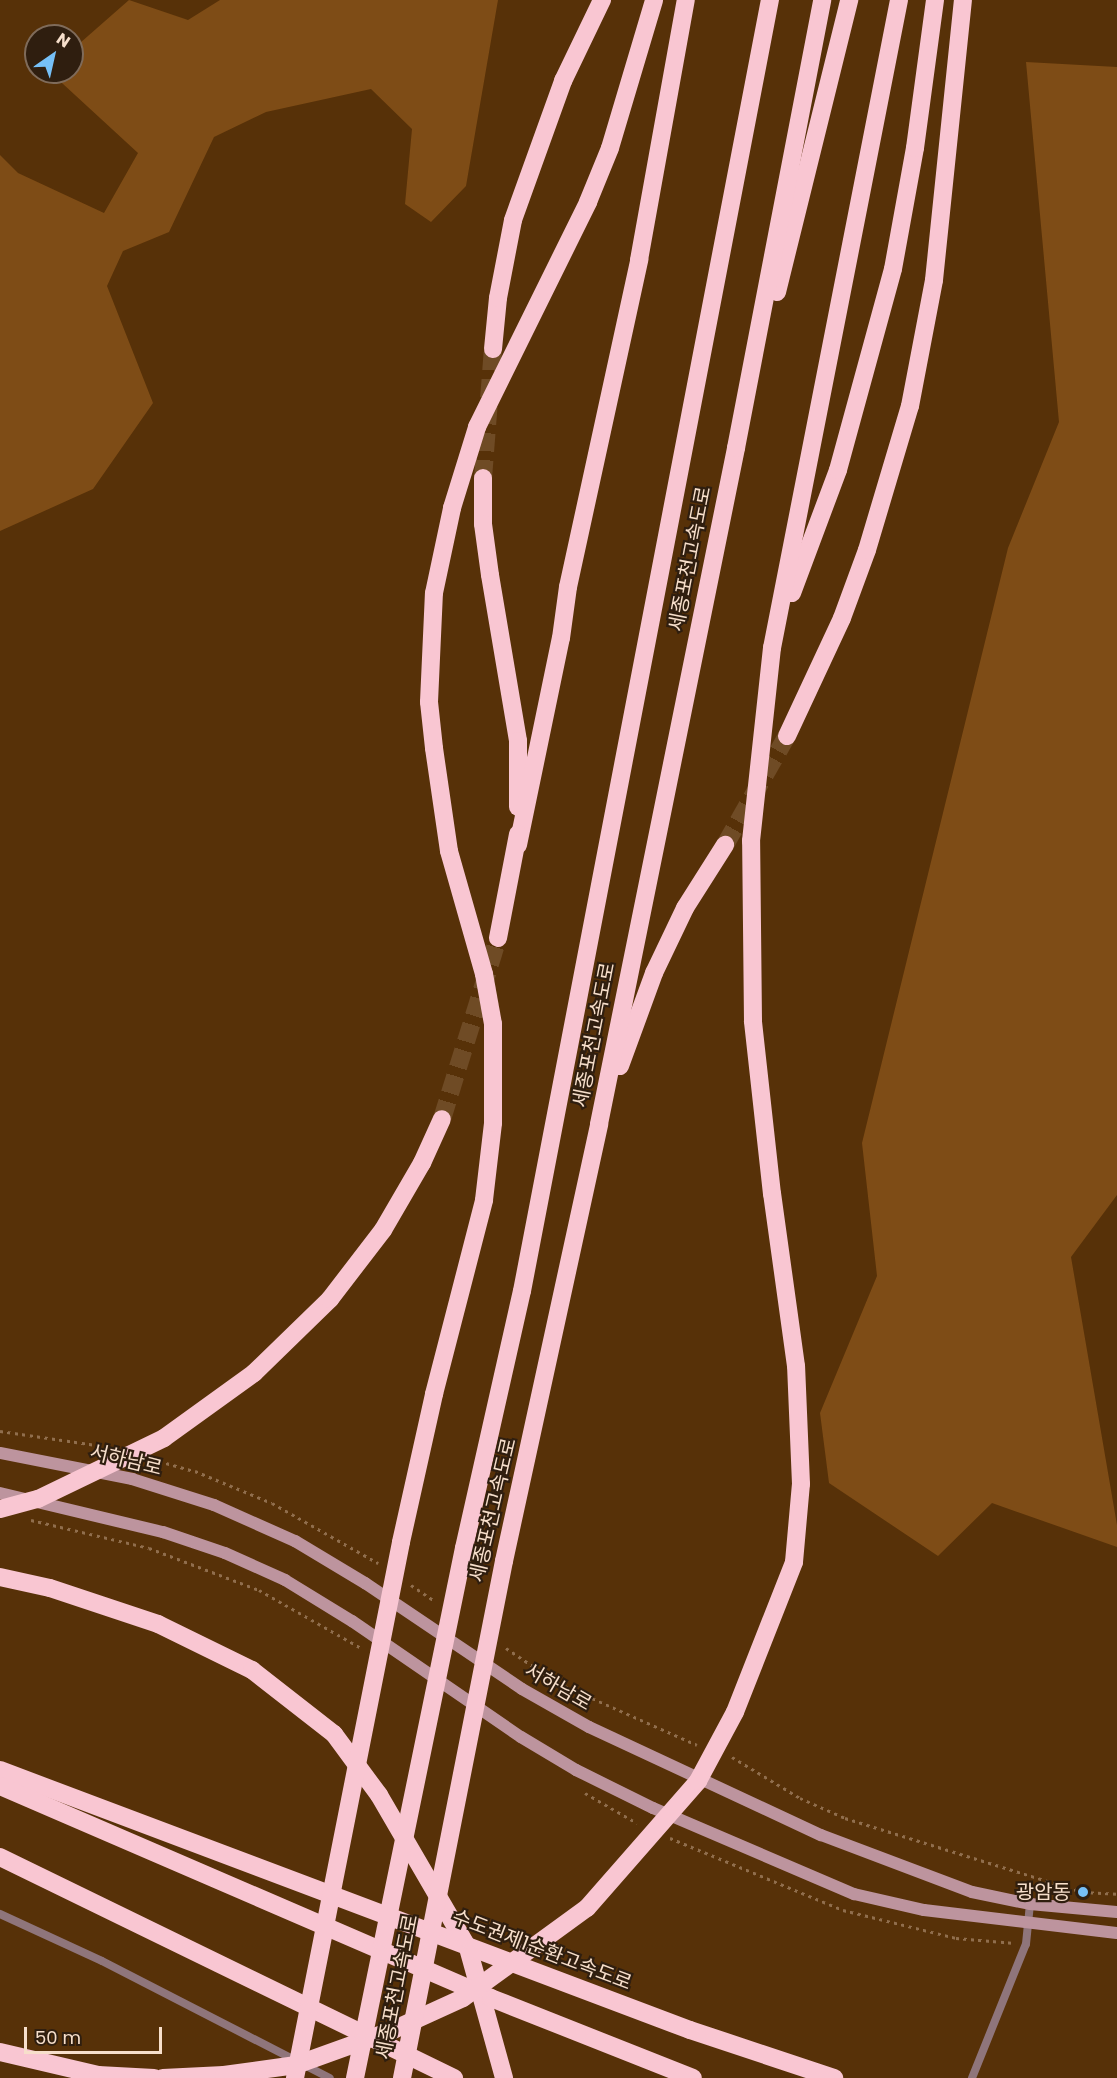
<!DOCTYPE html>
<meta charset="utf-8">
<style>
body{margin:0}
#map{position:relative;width:1117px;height:2078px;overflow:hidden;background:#573108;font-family:Poppins,"Noto Sans KR",sans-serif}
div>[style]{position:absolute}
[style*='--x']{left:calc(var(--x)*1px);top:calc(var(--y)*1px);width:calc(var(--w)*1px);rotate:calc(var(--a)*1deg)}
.green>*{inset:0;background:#7e4c16}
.highway-tunnel>*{height:18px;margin-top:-9px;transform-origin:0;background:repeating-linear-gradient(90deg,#6f4b25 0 18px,transparent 0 27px)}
.path>*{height:3px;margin-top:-1.5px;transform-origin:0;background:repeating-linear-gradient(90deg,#906e4d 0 3px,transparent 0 7.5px)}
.lane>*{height:8px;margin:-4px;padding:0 4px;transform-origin:4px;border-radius:4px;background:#8f757b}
.secondary>*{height:12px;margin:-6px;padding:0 6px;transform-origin:6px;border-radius:6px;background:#bd949e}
.highway>*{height:18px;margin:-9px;padding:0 9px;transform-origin:9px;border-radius:9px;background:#f9c6d2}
.dots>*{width:16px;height:16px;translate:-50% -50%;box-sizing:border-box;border:3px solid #2f1e0f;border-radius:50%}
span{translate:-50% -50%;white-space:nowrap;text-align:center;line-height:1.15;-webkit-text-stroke:4.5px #2f1e0f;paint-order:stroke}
.street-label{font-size:20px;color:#f7dfcb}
.poi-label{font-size:20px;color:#f7dfcb}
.right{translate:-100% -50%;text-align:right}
.north{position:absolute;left:24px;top:24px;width:60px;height:60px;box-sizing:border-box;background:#2f1e0f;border:2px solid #7f6b5a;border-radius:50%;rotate:34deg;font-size:16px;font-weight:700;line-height:24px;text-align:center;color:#f7dfcb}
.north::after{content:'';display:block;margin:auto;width:21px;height:27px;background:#76c0f7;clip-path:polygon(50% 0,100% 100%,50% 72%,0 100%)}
.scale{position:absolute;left:24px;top:2027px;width:138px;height:27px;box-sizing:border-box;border:3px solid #f7dfcb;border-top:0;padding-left:8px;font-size:18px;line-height:21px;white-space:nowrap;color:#f7dfcb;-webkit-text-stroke:4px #2f1e0f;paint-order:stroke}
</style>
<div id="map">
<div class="green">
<i style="clip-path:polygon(129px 0,188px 20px,220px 0,498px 0,466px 186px,431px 222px,405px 204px,412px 129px,371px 89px,266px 112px,214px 137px,169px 232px,123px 251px,107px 286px,153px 403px,93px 489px,0 531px,0 155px,18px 173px,104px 213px,138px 153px,50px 72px,72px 72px,72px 50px)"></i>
<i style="clip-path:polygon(1026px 62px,1117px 67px,1117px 1195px,1071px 1257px,1117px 1525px,1117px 1547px,992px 1503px,938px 1556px,829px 1483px,820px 1413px,877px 1276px,862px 1143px,1008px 548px,1059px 422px)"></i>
</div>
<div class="highway-tunnel">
<i style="--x:483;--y:478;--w:129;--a:-85.6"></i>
<i style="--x:725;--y:845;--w:125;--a:-60.4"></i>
<i style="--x:442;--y:1119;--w:189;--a:-72.8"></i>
</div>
<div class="path">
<i style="--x:0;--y:1431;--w:104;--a:8.3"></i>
<i style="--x:159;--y:1461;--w:37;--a:16"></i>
<i style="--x:195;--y:1471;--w:83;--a:22.6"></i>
<i style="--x:272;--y:1503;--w:122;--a:29.5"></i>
<i style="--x:31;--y:1520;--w:121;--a:13.3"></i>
<i style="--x:149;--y:1548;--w:118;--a:20.9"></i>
<i style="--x:259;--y:1590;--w:117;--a:29.6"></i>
<i style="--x:411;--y:1585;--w:29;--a:34"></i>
<i style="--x:506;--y:1648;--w:63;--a:33.9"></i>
<i style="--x:558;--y:1683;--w:152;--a:24"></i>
<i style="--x:732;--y:1757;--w:79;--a:31.1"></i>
<i style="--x:800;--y:1798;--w:49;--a:24"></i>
<i style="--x:845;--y:1818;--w:249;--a:17.3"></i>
<i style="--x:1083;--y:1892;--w:34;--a:3"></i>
<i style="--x:585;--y:1793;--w:60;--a:30"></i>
<i style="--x:670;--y:1838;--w:187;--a:22.6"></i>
<i style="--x:843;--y:1910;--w:116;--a:13.9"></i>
<i style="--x:956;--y:1938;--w:59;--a:4.8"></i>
</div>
<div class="lane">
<i style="--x:0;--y:1914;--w:112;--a:24.7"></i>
<i style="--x:102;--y:1961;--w:256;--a:27.2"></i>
<i style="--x:972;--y:2078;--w:144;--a:-68.1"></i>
<i style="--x:1026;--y:1944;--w:40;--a:-84.3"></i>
</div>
<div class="secondary">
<i style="--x:0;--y:1453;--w:135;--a:11.1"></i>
<i style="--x:132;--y:1479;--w:86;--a:17.6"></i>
<i style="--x:214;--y:1505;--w:89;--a:24"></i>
<i style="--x:295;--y:1541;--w:82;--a:31"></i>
<i style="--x:365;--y:1583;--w:189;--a:34"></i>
<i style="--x:522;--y:1689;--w:77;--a:29.6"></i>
<i style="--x:589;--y:1727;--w:256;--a:25"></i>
<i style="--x:821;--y:1835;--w:161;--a:20.7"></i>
<i style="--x:972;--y:1892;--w:59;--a:11.7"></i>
<i style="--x:1030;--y:1904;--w:87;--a:5.3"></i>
<i style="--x:0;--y:1493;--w:168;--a:13.5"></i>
<i style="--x:163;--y:1532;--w:65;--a:18.7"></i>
<i style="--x:225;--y:1553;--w:66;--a:24.2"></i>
<i style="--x:285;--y:1580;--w:79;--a:31.5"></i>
<i style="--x:352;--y:1621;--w:205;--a:34.5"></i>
<i style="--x:521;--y:1737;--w:64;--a:31"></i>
<i style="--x:576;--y:1770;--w:86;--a:26.3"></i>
<i style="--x:653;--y:1808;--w:219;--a:23.2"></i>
<i style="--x:854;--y:1894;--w:72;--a:12.9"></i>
<i style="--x:924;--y:1910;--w:194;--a:6.8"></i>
</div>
<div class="highway">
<i style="--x:777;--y:292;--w:301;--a:-76.1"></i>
<i style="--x:493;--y:349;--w:51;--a:-84.4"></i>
<i style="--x:498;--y:298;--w:79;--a:-79.1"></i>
<i style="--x:513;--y:220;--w:148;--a:-70.2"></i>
<i style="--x:563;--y:81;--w:90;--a:-64.3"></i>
<i style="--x:483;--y:478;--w:46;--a:90"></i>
<i style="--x:483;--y:524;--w:51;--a:82.2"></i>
<i style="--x:490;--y:575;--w:168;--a:80.4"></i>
<i style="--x:518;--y:741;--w:66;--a:90"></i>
<i style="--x:792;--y:593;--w:131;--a:-69.5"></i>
<i style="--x:838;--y:470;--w:208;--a:-74.7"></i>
<i style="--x:893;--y:269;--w:123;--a:-79.7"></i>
<i style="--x:915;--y:148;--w:149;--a:-82.3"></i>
<i style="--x:787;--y:736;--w:130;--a:-65"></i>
<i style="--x:842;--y:618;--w:72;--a:-69.8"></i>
<i style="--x:867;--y:550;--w:150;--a:-73.4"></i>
<i style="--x:910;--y:406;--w:128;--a:-79.2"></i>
<i style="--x:934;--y:280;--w:281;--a:-84.1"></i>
<i style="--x:518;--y:845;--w:211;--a:-78.3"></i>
<i style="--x:561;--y:638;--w:51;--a:-82.2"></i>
<i style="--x:568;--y:587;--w:335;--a:-77.7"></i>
<i style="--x:639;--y:260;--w:264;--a:-79.8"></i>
<i style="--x:498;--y:938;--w:106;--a:-79.1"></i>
<i style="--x:620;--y:1066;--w:99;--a:-69.9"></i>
<i style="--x:654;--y:973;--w:72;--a:-64.5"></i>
<i style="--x:685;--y:908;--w:75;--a:-57.6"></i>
<i style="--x:0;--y:1509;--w:39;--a:-15"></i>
<i style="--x:38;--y:1499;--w:140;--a:-25.8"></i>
<i style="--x:164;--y:1438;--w:111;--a:-35.8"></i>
<i style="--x:254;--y:1373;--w:106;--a:-44.2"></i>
<i style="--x:330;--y:1299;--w:87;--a:-52.5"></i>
<i style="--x:383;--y:1230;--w:78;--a:-59.8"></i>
<i style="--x:422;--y:1163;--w:48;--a:-65.6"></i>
<i style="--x:0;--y:1577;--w:51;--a:12.4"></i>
<i style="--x:50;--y:1588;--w:114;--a:18.4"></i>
<i style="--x:158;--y:1624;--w:105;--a:26.1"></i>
<i style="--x:252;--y:1670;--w:104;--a:38"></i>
<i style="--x:334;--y:1734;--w:76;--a:53.6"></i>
<i style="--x:379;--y:1795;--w:177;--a:59.8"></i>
<i style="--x:468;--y:1948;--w:135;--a:74.5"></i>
<i style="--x:0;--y:1770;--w:737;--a:20.65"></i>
<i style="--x:690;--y:2030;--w:152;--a:18.4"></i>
<i style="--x:0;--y:1786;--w:535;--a:23.35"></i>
<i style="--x:491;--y:1998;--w:217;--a:21.6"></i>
<i style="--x:0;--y:1857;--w:505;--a:25.96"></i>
<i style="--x:0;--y:2052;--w:101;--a:13.2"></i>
<i style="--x:98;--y:2075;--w:56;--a:3.1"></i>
<i style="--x:163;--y:2078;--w:61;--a:-2.8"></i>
<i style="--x:224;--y:2075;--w:73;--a:-7.9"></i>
<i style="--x:296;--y:2065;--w:103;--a:-19.8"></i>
<i style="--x:393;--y:2030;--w:77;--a:-24.6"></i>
<i style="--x:463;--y:1998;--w:153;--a:-36"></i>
<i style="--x:587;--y:1908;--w:169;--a:-48.8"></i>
<i style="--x:698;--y:1781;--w:78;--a:-61.8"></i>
<i style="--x:735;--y:1712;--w:161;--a:-68.5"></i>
<i style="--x:794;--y:1562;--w:78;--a:-84.9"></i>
<i style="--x:801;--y:1484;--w:118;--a:-92.4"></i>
<i style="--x:796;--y:1366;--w:174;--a:-97.9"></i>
<i style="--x:772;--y:1194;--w:174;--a:-96.3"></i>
<i style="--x:753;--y:1021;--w:180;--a:-90.6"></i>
<i style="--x:751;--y:841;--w:194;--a:-83.8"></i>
<i style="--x:772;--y:648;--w:660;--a:-78.91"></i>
<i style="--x:295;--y:2078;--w:546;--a:-78.81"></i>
<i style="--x:401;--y:1542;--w:152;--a:-77.4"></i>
<i style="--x:434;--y:1394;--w:200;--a:-75.5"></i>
<i style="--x:484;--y:1200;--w:78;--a:-83.3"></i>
<i style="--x:493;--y:1123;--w:99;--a:-90"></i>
<i style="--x:493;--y:1024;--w:51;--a:-100.2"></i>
<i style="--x:484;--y:974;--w:128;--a:-105.9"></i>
<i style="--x:449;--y:851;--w:104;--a:-98.3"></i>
<i style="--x:434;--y:748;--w:46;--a:-96.2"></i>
<i style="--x:429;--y:702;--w:109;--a:-87.4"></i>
<i style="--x:434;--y:593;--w:87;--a:-78"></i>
<i style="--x:452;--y:508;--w:85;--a:-72.8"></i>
<i style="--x:477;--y:427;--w:251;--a:-63.7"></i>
<i style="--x:588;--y:202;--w:58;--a:-67.8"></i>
<i style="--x:610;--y:148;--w:154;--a:-73.4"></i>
<i style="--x:355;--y:2078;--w:541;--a:-78.38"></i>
<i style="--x:464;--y:1548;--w:263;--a:-77.3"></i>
<i style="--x:522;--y:1291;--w:1315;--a:-79.13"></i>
<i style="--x:402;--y:2078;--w:527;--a:-78.84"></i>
<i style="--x:504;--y:1561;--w:447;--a:-77.7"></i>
<i style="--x:599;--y:1124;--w:690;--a:-78.54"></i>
<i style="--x:736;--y:448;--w:456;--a:-79.1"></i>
</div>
<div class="dots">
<i style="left:1083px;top:1892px;background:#76c0f7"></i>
</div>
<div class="street-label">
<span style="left:690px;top:559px;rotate:-79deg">세종포천고속도로</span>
<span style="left:594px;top:1035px;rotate:-79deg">세종포천고속도로</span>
<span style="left:126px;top:1460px;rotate:14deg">서하남로</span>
<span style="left:493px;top:1510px;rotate:-77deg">세종포천고속도로</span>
<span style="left:558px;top:1687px;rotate:30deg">서하남로</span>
<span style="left:542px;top:1950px;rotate:21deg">수도권제1순환고속도로</span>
<span style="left:397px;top:1987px;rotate:-79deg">세종포천고속도로</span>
</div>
<div class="poi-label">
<span class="right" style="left:1071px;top:1892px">광암동</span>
</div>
<div class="north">N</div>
<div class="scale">50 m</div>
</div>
